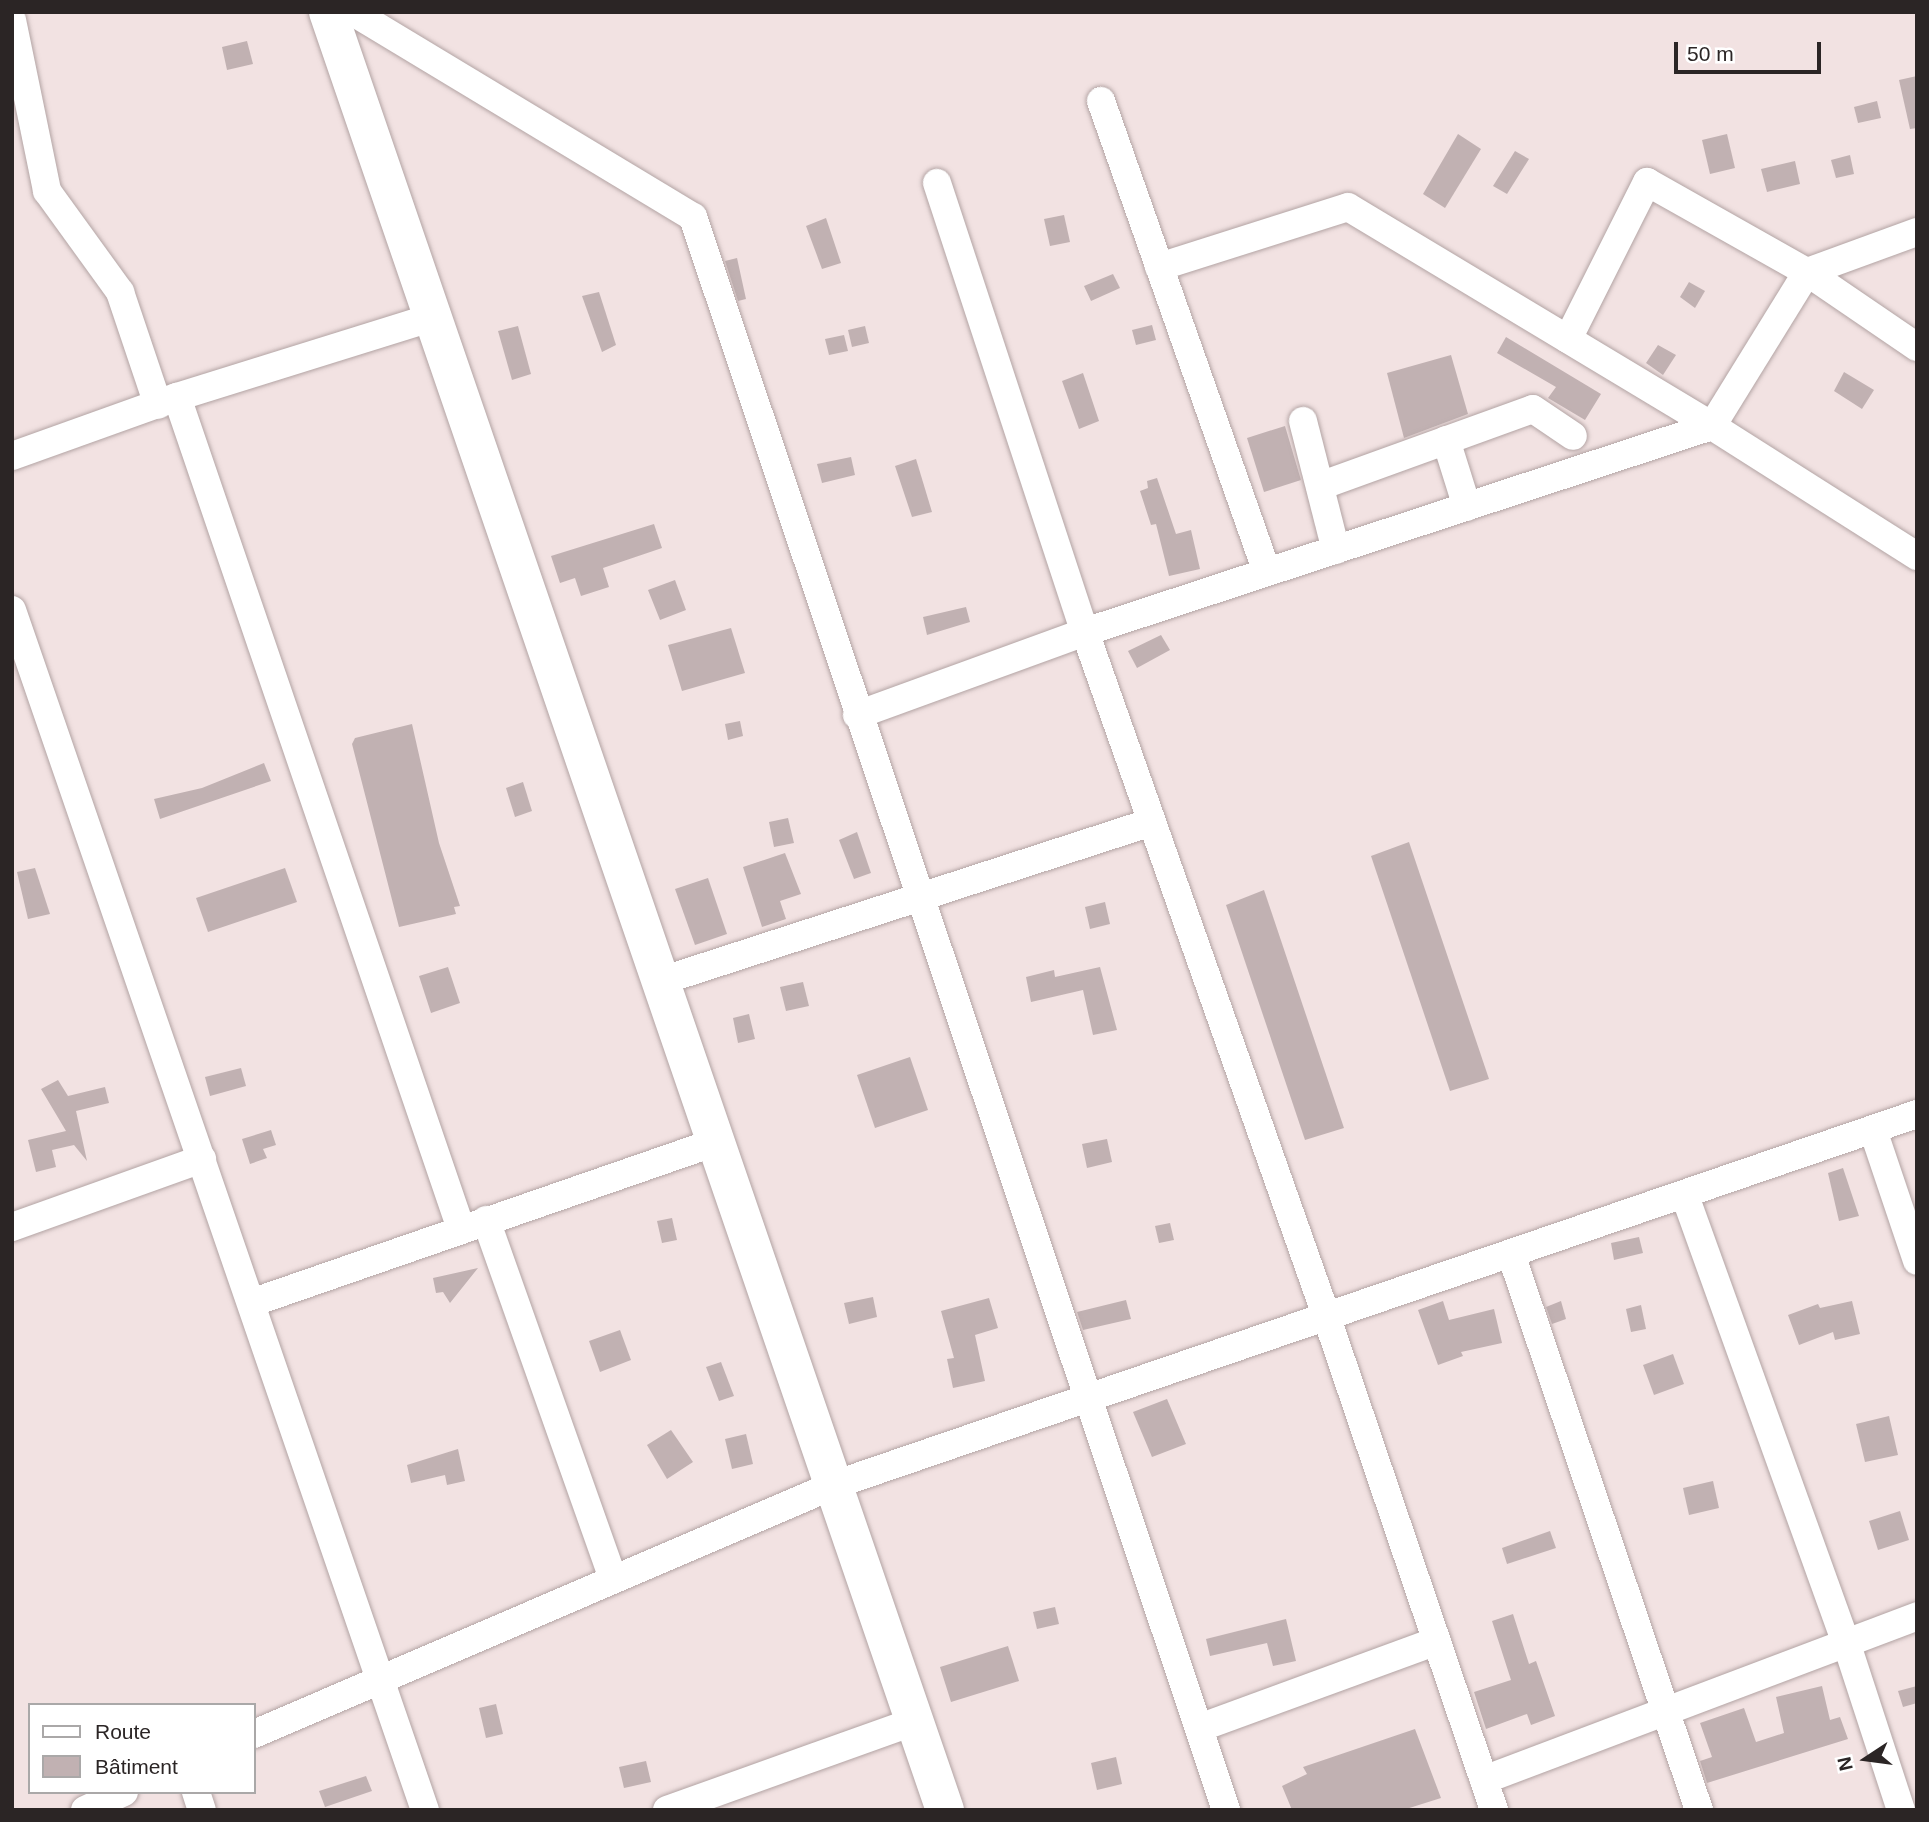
<!DOCTYPE html>
<meta charset="utf-8">
<style>
body{margin:0}
#map{position:relative;width:1929px;height:1822px;overflow:hidden;background:#f2e2e2;font-family:Helvetica,sans-serif}
div>[style]{position:absolute}
[style*='--x']{left:calc(var(--x)*1px);top:calc(var(--y)*1px);width:calc(var(--w)*1px);rotate:calc(var(--a)*1deg)}
.building>*{inset:0;background:#c1b1b2}
.roads{filter:drop-shadow(0 0 2px #b3a4a4) drop-shadow(0 0 2px #b3a4a4)}
.minor>*{height:28px;margin:-14px;padding:0 14px;transform-origin:14px;border-radius:14px;background:#fff}
.highway>*{height:38px;margin:-19px;padding:0 19px;transform-origin:19px;border-radius:19px;background:#fff}
span{translate:-50% -50%;white-space:nowrap;text-align:center;line-height:1.15;-webkit-text-stroke:5px #fff;paint-order:stroke}
.frame{position:absolute;inset:0;border:14px solid #2b2525;pointer-events:none}
.legend{position:absolute;left:28px;top:1703px;width:228px;height:91px;box-sizing:border-box;background:#fff;border:2px solid #aaa8a8;margin:0;padding:9px 12px;list-style:none;font-size:21px;color:#2b2525}
.legend li{display:flex;align-items:center;gap:14px;height:35px}
.legend b{width:35px;border:2px solid #aaa8a8}
.north{position:absolute;left:1831px;top:1724px;width:70px;height:70px;-webkit-text-stroke:5px #fff;paint-order:stroke;rotate:257deg;font-size:19px;font-weight:700;line-height:28px;text-align:center;color:#2b2525}
.north::after{content:'';display:block;margin:auto;width:24px;height:32px;background:#2b2525;clip-path:polygon(50% 0,100% 100%,50% 72%,0 100%)}
.scale{position:absolute;left:1674px;top:42px;width:147px;height:32px;box-sizing:border-box;border:4px solid #2b2525;border-top:0;padding-left:9px;font-size:21px;line-height:24px;white-space:nowrap;color:#2b2525;-webkit-text-stroke:5px #fff;paint-order:stroke}
</style>
<div id="map">
<div class="building">
<i style="clip-path:polygon(247px 41px,253px 64px,227px 70px,222px 47px)"></i>
<i style="clip-path:polygon(1917px 76px,1917px 128px,1910px 129px,1899px 80px)"></i>
<i style="clip-path:polygon(1877px 101px,1881px 118px,1858px 123px,1854px 107px)"></i>
<i style="clip-path:polygon(1458px 134px,1481px 149px,1445px 208px,1423px 194px)"></i>
<i style="clip-path:polygon(1727px 134px,1735px 168px,1710px 174px,1702px 140px)"></i>
<i style="clip-path:polygon(1515px 151px,1529px 159px,1507px 194px,1493px 186px)"></i>
<i style="clip-path:polygon(1850px 155px,1854px 174px,1836px 178px,1831px 160px)"></i>
<i style="clip-path:polygon(1795px 161px,1800px 184px,1767px 192px,1761px 169px)"></i>
<i style="clip-path:polygon(1064px 215px,1070px 242px,1050px 246px,1044px 219px)"></i>
<i style="clip-path:polygon(826px 218px,841px 263px,822px 269px,806px 226px)"></i>
<i style="clip-path:polygon(737px 258px,746px 299px,738px 301px,725px 261px)"></i>
<i style="clip-path:polygon(1113px 274px,1120px 288px,1091px 301px,1084px 286px)"></i>
<i style="clip-path:polygon(1689px 282px,1705px 291px,1695px 308px,1680px 297px)"></i>
<i style="clip-path:polygon(599px 292px,616px 345px,602px 352px,582px 296px)"></i>
<i style="clip-path:polygon(1152px 325px,1156px 340px,1136px 345px,1132px 330px)"></i>
<i style="clip-path:polygon(518px 326px,531px 374px,512px 380px,498px 331px)"></i>
<i style="clip-path:polygon(865px 326px,869px 343px,852px 347px,848px 330px)"></i>
<i style="clip-path:polygon(844px 335px,848px 351px,829px 355px,825px 339px)"></i>
<i style="clip-path:polygon(1506px 337px,1601px 394px,1585px 420px,1548px 398px,1556px 387px,1497px 353px)"></i>
<i style="clip-path:polygon(1658px 345px,1676px 355px,1663px 375px,1646px 363px)"></i>
<i style="clip-path:polygon(1451px 355px,1468px 414px,1404px 438px,1387px 373px)"></i>
<i style="clip-path:polygon(1844px 372px,1874px 390px,1862px 409px,1834px 391px)"></i>
<i style="clip-path:polygon(1083px 373px,1099px 421px,1079px 429px,1062px 381px)"></i>
<i style="clip-path:polygon(1285px 426px,1301px 480px,1264px 492px,1247px 438px)"></i>
<i style="clip-path:polygon(851px 457px,855px 475px,822px 483px,817px 464px)"></i>
<i style="clip-path:polygon(916px 459px,932px 512px,912px 517px,895px 466px)"></i>
<i style="clip-path:polygon(1157px 478px,1176px 534px,1191px 530px,1200px 569px,1169px 576px,1156px 524px,1151px 525px,1140px 491px,1148px 488px,1147px 481px)"></i>
<i style="clip-path:polygon(654px 524px,662px 548px,603px 568px,609px 587px,581px 596px,575px 578px,560px 583px,551px 556px)"></i>
<i style="clip-path:polygon(675px 580px,686px 610px,660px 620px,648px 590px)"></i>
<i style="clip-path:polygon(966px 607px,970px 622px,927px 635px,923px 617px)"></i>
<i style="clip-path:polygon(731px 628px,745px 673px,682px 691px,668px 645px)"></i>
<i style="clip-path:polygon(1161px 635px,1170px 650px,1137px 668px,1128px 651px)"></i>
<i style="clip-path:polygon(740px 721px,743px 736px,728px 740px,725px 724px)"></i>
<i style="clip-path:polygon(412px 724px,439px 843px,460px 906px,454px 907px,456px 914px,399px 927px,352px 744px,355px 738px)"></i>
<i style="clip-path:polygon(264px 763px,271px 781px,160px 819px,154px 799px,202px 788px)"></i>
<i style="clip-path:polygon(523px 782px,532px 811px,515px 817px,506px 788px)"></i>
<i style="clip-path:polygon(788px 818px,794px 843px,774px 847px,769px 822px)"></i>
<i style="clip-path:polygon(857px 832px,871px 873px,854px 879px,839px 840px)"></i>
<i style="clip-path:polygon(1409px 842px,1489px 1079px,1450px 1091px,1371px 856px)"></i>
<i style="clip-path:polygon(785px 853px,801px 894px,780px 901px,786px 919px,762px 927px,743px 867px)"></i>
<i style="clip-path:polygon(35px 868px,50px 914px,28px 919px,17px 872px)"></i>
<i style="clip-path:polygon(285px 868px,297px 902px,208px 932px,196px 898px)"></i>
<i style="clip-path:polygon(708px 878px,727px 934px,695px 945px,675px 889px)"></i>
<i style="clip-path:polygon(1264px 890px,1344px 1128px,1305px 1140px,1226px 905px)"></i>
<i style="clip-path:polygon(1105px 902px,1110px 924px,1090px 929px,1085px 907px)"></i>
<i style="clip-path:polygon(448px 967px,460px 1003px,431px 1013px,419px 976px)"></i>
<i style="clip-path:polygon(1100px 967px,1117px 1030px,1093px 1035px,1083px 990px,1031px 1002px,1026px 977px,1054px 970px,1055px 977px)"></i>
<i style="clip-path:polygon(803px 982px,809px 1006px,786px 1011px,780px 987px)"></i>
<i style="clip-path:polygon(749px 1014px,755px 1039px,738px 1043px,733px 1018px)"></i>
<i style="clip-path:polygon(910px 1057px,928px 1110px,875px 1128px,857px 1075px)"></i>
<i style="clip-path:polygon(241px 1068px,246px 1086px,210px 1096px,205px 1077px)"></i>
<i style="clip-path:polygon(58px 1080px,68px 1096px,105px 1087px,109px 1103px,76px 1111px,87px 1161px,74px 1145px,52px 1150px,56px 1167px,36px 1172px,28px 1140px,66px 1131px,41px 1089px)"></i>
<i style="clip-path:polygon(271px 1130px,276px 1145px,263px 1149px,267px 1158px,250px 1164px,242px 1139px)"></i>
<i style="clip-path:polygon(1107px 1139px,1112px 1162px,1087px 1168px,1082px 1144px)"></i>
<i style="clip-path:polygon(1843px 1168px,1859px 1216px,1839px 1221px,1828px 1173px)"></i>
<i style="clip-path:polygon(672px 1218px,677px 1240px,662px 1243px,657px 1221px)"></i>
<i style="clip-path:polygon(1170px 1223px,1174px 1240px,1159px 1243px,1155px 1226px)"></i>
<i style="clip-path:polygon(1639px 1237px,1643px 1253px,1614px 1260px,1611px 1243px)"></i>
<i style="clip-path:polygon(478px 1268px,450px 1303px,443px 1292px,436px 1293px,433px 1278px)"></i>
<i style="clip-path:polygon(873px 1297px,877px 1317px,849px 1324px,844px 1303px)"></i>
<i style="clip-path:polygon(989px 1298px,998px 1328px,975px 1335px,985px 1381px,953px 1388px,947px 1359px,954px 1358px,941px 1311px)"></i>
<i style="clip-path:polygon(1126px 1300px,1131px 1319px,1083px 1330px,1077px 1312px)"></i>
<i style="clip-path:polygon(1443px 1301px,1449px 1320px,1494px 1309px,1502px 1343px,1461px 1352px,1463px 1356px,1438px 1365px,1418px 1310px)"></i>
<i style="clip-path:polygon(1561px 1301px,1566px 1319px,1552px 1324px,1546px 1307px)"></i>
<i style="clip-path:polygon(1852px 1301px,1860px 1334px,1835px 1340px,1833px 1332px,1799px 1345px,1788px 1315px,1818px 1304px,1820px 1308px)"></i>
<i style="clip-path:polygon(1641px 1305px,1646px 1329px,1631px 1332px,1626px 1309px)"></i>
<i style="clip-path:polygon(620px 1330px,631px 1360px,600px 1372px,589px 1341px)"></i>
<i style="clip-path:polygon(1673px 1354px,1684px 1384px,1654px 1395px,1643px 1365px)"></i>
<i style="clip-path:polygon(721px 1362px,734px 1396px,719px 1401px,706px 1367px)"></i>
<i style="clip-path:polygon(1167px 1399px,1186px 1444px,1152px 1457px,1133px 1412px)"></i>
<i style="clip-path:polygon(1889px 1416px,1898px 1455px,1865px 1462px,1856px 1424px)"></i>
<i style="clip-path:polygon(671px 1430px,693px 1462px,667px 1479px,647px 1445px)"></i>
<i style="clip-path:polygon(746px 1434px,753px 1464px,732px 1469px,725px 1439px)"></i>
<i style="clip-path:polygon(458px 1449px,465px 1481px,447px 1485px,445px 1475px,411px 1483px,407px 1465px)"></i>
<i style="clip-path:polygon(1713px 1481px,1719px 1508px,1689px 1515px,1683px 1488px)"></i>
<i style="clip-path:polygon(1900px 1511px,1909px 1540px,1878px 1550px,1869px 1521px)"></i>
<i style="clip-path:polygon(1550px 1531px,1556px 1548px,1507px 1564px,1502px 1548px)"></i>
<i style="clip-path:polygon(1055px 1607px,1059px 1624px,1037px 1629px,1033px 1612px)"></i>
<i style="clip-path:polygon(1513px 1614px,1529px 1664px,1536px 1661px,1555px 1716px,1531px 1725px,1527px 1714px,1486px 1729px,1474px 1692px,1511px 1680px,1492px 1621px)"></i>
<i style="clip-path:polygon(1286px 1619px,1296px 1661px,1273px 1666px,1267px 1643px,1210px 1656px,1206px 1639px)"></i>
<i style="clip-path:polygon(1008px 1646px,1019px 1681px,951px 1702px,940px 1667px)"></i>
<i style="clip-path:polygon(1822px 1686px,1830px 1720px,1840px 1717px,1848px 1739px,1707px 1783px,1700px 1761px,1712px 1757px,1700px 1723px,1744px 1708px,1756px 1742px,1784px 1733px,1776px 1697px)"></i>
<i style="clip-path:polygon(1917px 1686px,1917px 1703px,1903px 1707px,1898px 1691px)"></i>
<i style="clip-path:polygon(496px 1704px,503px 1734px,486px 1738px,479px 1708px)"></i>
<i style="clip-path:polygon(1415px 1729px,1441px 1798px,1403px 1810px,1292px 1810px,1282px 1786px,1307px 1774px,1303px 1767px)"></i>
<i style="clip-path:polygon(1116px 1757px,1122px 1784px,1097px 1790px,1091px 1763px)"></i>
<i style="clip-path:polygon(646px 1761px,651px 1782px,624px 1788px,619px 1767px)"></i>
<i style="clip-path:polygon(366px 1776px,372px 1791px,325px 1807px,319px 1791px)"></i>
</div>
<div class="roads">
<div class="minor">
<i style="--x:353;--y:12;--w:397;--a:31.1"></i>
<i style="--x:693;--y:217;--w:1680;--a:71.5"></i>
<i style="--x:12;--y:20;--w:175;--a:78.4"></i>
<i style="--x:47;--y:191;--w:125;--a:54.1"></i>
<i style="--x:120;--y:292;--w:119;--a:71.4"></i>
<i style="--x:1101;--y:101;--w:499;--a:70.6"></i>
<i style="--x:937;--y:183;--w:473;--a:71.8"></i>
<i style="--x:1085;--y:632;--w:727;--a:70.57"></i>
<i style="--x:1327;--y:1318;--w:520;--a:71.25"></i>
<i style="--x:1159;--y:267;--w:198;--a:-17.6"></i>
<i style="--x:1348;--y:207;--w:425;--a:31"></i>
<i style="--x:1712;--y:426;--w:243;--a:32.4"></i>
<i style="--x:1568;--y:339;--w:176;--a:-63.3"></i>
<i style="--x:1647;--y:182;--w:184;--a:29.4"></i>
<i style="--x:1807;--y:272;--w:133;--a:34.3"></i>
<i style="--x:177;--y:397;--w:879;--a:71.15"></i>
<i style="--x:1303;--y:421;--w:133;--a:75.7"></i>
<i style="--x:1446;--y:440;--w:70;--a:72.6"></i>
<i style="--x:12;--y:456;--w:175;--a:-19.7"></i>
<i style="--x:177;--y:397;--w:266;--a:-17.3"></i>
<i style="--x:1320;--y:486;--w:226;--a:-19.9"></i>
<i style="--x:1533;--y:409;--w:48;--a:34"></i>
<i style="--x:12;--y:610;--w:1269;--a:71.01"></i>
<i style="--x:857;--y:715;--w:243;--a:-20"></i>
<i style="--x:1085;--y:632;--w:660;--a:-18.19"></i>
<i style="--x:1712;--y:426;--w:181;--a:-58.3"></i>
<i style="--x:1807;--y:272;--w:117;--a:-20"></i>
<i style="--x:658;--y:982;--w:519;--a:-17.95"></i>
<i style="--x:1873;--y:1130;--w:138;--a:71.4"></i>
<i style="--x:1685;--y:1196;--w:477;--a:70.2"></i>
<i style="--x:1847;--y:1645;--w:174;--a:71.9"></i>
<i style="--x:486;--y:1220;--w:381;--a:70.5"></i>
<i style="--x:12;--y:1227;--w:202;--a:-19.7"></i>
<i style="--x:1511;--y:1254;--w:587;--a:71.32"></i>
<i style="--x:251;--y:1303;--w:489;--a:-19.1"></i>
<i style="--x:1199;--y:1728;--w:253;--a:-20.1"></i>
<i style="--x:254;--y:1734;--w:631;--a:-23.23"></i>
<i style="--x:834;--y:1485;--w:1145;--a:-18.91"></i>
<i style="--x:1484;--y:1780;--w:463;--a:-20.7"></i>
<i style="--x:196;--y:1792;--w:19;--a:72"></i>
<i style="--x:85;--y:1810;--w:43;--a:-24.8"></i>
<i style="--x:667;--y:1810;--w:263;--a:-19.7"></i>
</div>
<div class="highway">
<i style="--x:328;--y:12;--w:1901;--a:71.06"></i>
</div>
</div>
<div class="frame"></div>
<ul class="legend">
<li><b style="height:9px;background:#fff"></b>Route</li>
<li><b style="height:19px;background:#c1b1b2"></b>Bâtiment</li>
</ul>
<div class="north">N</div>
<div class="scale">50 m</div>
</div>
